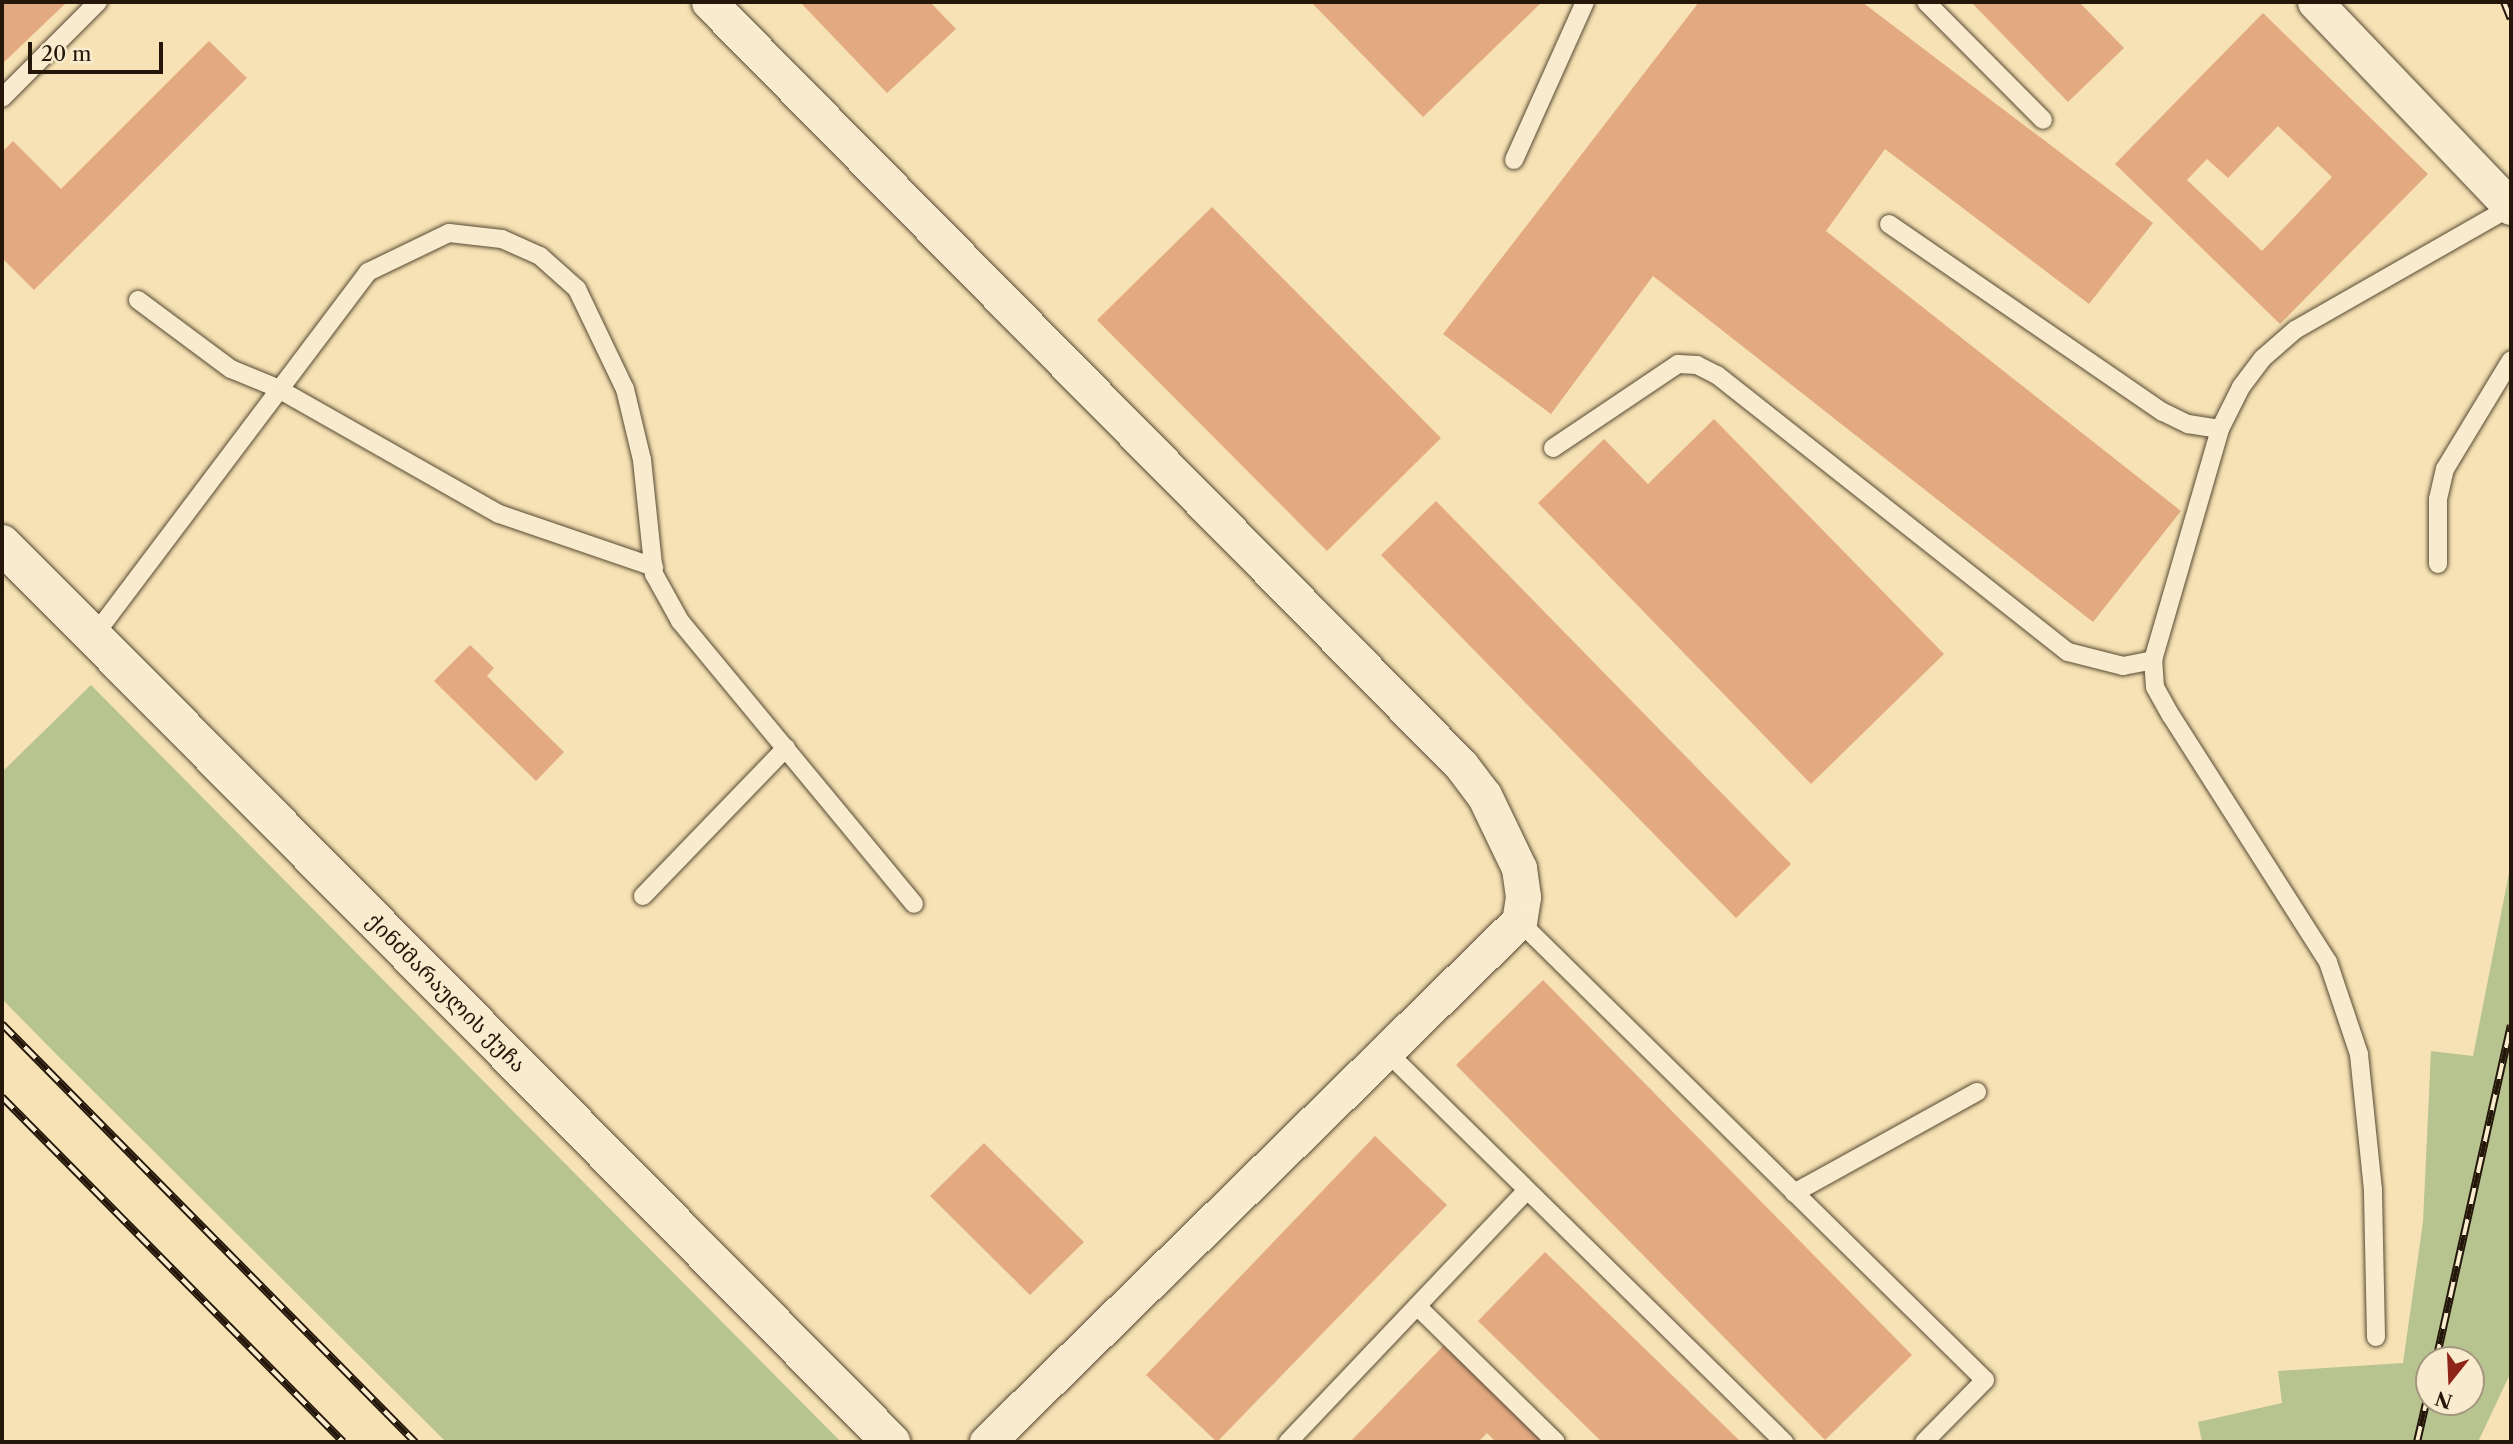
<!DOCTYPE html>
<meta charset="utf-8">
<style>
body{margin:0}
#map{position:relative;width:2513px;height:1444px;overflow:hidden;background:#f6e2b4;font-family:"Libre Caslon Text","Noto Serif Georgian",serif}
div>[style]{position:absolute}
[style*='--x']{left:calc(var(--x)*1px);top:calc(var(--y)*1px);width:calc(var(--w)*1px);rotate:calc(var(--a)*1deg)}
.green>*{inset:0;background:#b7c490}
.building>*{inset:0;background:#e3aa82}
.roads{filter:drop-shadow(0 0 2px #584a34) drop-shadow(0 0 2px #584a34)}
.service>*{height:18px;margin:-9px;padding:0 9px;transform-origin:9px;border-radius:9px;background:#f9ecce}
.minor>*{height:35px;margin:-17.5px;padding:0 17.5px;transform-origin:17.5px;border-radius:17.5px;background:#f9ecce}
.secondary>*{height:38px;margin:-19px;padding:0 19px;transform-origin:19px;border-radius:19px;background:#f9ecce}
.rail>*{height:8px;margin-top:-4px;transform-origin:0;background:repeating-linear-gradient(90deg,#f9ecce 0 16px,#24170a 0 32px);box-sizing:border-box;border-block:2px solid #24170a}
span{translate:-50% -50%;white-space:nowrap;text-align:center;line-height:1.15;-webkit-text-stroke:6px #f9ecce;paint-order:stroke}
.street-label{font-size:21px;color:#24170a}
.frame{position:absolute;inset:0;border:4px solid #24170a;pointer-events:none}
.north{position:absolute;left:2415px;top:1346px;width:70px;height:70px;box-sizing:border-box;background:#f9ecce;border:2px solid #a49780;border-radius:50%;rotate:198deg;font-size:19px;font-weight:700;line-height:28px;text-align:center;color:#24170a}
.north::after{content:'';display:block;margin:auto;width:24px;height:32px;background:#8f2418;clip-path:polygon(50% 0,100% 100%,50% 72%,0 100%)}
.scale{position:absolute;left:28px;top:42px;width:135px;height:32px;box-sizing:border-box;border:4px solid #24170a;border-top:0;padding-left:9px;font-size:21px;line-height:24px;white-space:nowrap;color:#24170a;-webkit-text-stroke:5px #f9ecce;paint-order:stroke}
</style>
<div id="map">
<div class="green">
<i style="clip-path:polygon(91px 685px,841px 1442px,446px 1442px,55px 1053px,2px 999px,2px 772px)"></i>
<i style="clip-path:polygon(evenodd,2511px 863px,2511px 1372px,2478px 1442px,2202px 1442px,2198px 1422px,2282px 1403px,2278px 1371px,2403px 1363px,2423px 1222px,2431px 1051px,2473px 1056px,2511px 863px,2429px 1360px,2471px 1360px,2471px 1402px,2429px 1402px,2429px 1360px)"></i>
</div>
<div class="building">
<i style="clip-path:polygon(2px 2px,67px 2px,2px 64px)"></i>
<i style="clip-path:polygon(800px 2px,930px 2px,956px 29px,887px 93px)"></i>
<i style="clip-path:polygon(1311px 2px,1542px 2px,1423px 117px)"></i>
<i style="clip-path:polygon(1699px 2px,1862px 2px,2153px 223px,2089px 304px,1885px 149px,1826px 231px,2181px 511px,2093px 622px,1653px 276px,1551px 414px,1443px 334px)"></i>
<i style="clip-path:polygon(1971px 2px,2079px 2px,2124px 48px,2068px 102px)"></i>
<i style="clip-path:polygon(evenodd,2263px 13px,2428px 174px,2280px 324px,2115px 164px,2263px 13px,2278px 126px,2332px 177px,2262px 251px,2187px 180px,2207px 159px,2228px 178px,2278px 126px)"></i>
<i style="clip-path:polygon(209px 41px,247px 78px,34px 290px,2px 258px,2px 152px,13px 141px,61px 189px)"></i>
<i style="clip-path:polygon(1212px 207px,1441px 438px,1327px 551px,1097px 320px)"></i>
<i style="clip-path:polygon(1714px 419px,1944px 654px,1811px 784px,1538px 503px,1604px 439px,1648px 484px)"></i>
<i style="clip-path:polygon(1436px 501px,1791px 864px,1736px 918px,1381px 555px)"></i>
<i style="clip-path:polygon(470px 645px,494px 668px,487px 676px,564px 752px,536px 781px,434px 681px)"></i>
<i style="clip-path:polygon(1543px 980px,1912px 1355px,1825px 1440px,1456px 1065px)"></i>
<i style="clip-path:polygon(1375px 1136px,1447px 1205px,1217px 1442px,1146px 1375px)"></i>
<i style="clip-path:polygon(984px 1143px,1084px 1242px,1030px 1295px,930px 1196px)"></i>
<i style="clip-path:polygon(1545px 1252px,1741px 1442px,1602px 1442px,1478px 1321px)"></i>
<i style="clip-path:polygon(1447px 1342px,1552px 1442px,1496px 1442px,1487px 1433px,1478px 1442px,1350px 1442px)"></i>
</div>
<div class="roads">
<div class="service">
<i style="--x:1926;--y:2;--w:166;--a:45.2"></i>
<i style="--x:2;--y:98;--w:136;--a:-45"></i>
<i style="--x:1514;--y:160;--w:173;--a:-65.8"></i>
<i style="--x:1889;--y:224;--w:332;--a:34.5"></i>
<i style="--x:2163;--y:412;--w:28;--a:26"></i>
<i style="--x:2188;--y:424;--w:32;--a:9"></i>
<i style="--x:138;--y:300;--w:116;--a:36.6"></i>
<i style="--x:231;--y:369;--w:50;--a:22.4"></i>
<i style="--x:277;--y:388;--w:255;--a:29.6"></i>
<i style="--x:499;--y:514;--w:164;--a:18.9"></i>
<i style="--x:1553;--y:448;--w:151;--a:-33.9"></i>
<i style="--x:1678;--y:364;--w:19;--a:3"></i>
<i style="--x:1697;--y:365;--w:22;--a:27"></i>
<i style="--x:1717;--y:375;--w:447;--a:38.3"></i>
<i style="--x:2068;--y:652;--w:57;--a:14.3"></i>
<i style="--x:2123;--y:666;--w:31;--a:-11"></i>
<i style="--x:2438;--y:564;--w:65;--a:-90"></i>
<i style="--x:2438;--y:499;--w:31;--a:-77"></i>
<i style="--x:2445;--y:469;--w:127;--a:-58.8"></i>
<i style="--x:93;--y:637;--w:457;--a:-53"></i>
<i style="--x:368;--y:272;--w:90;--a:-25.7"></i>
<i style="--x:449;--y:233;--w:53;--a:6.5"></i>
<i style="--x:502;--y:239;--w:42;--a:24.1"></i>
<i style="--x:540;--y:256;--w:50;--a:41.7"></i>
<i style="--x:577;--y:289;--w:111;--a:64.4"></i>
<i style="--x:625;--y:389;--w:73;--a:76.5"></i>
<i style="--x:642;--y:460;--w:115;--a:84"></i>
<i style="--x:654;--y:574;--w:54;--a:61"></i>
<i style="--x:680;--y:621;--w:367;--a:50.4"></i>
<i style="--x:643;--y:896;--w:206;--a:-46"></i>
<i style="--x:1519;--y:921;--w:654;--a:44.57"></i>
<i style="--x:1985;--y:1380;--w:87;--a:134.5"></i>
<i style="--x:1387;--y:1052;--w:557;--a:44.49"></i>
<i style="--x:1794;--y:1193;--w:209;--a:-28.9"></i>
<i style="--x:1417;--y:1306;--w:194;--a:44.4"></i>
<i style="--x:2376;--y:1337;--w:147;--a:-91.2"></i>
<i style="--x:2373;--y:1190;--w:137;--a:-95.9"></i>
<i style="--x:2359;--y:1054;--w:97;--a:-108.6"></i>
<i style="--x:2328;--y:962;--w:292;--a:-122.5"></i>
<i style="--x:2171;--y:716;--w:33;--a:-119"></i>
<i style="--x:2155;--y:687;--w:27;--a:-94"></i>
<i style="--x:2153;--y:660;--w:241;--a:-73.8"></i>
<i style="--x:2220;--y:429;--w:47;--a:-63.4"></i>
<i style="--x:2241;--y:387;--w:36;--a:-53"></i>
<i style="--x:2263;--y:358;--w:43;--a:-41.2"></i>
<i style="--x:2295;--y:330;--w:249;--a:-29.7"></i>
<i style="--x:1288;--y:1442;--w:347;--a:-46.5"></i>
</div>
<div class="minor">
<i style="--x:709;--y:2;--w:1071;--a:45.42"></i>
<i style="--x:1461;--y:765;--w:38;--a:53"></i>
<i style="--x:1484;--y:795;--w:81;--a:64.4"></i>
<i style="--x:1519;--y:868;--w:29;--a:82"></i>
<i style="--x:1523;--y:897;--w:24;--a:99"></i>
<i style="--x:1519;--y:921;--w:745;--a:135.6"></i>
<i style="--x:2315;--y:2;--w:284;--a:46.3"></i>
</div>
<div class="secondary">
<i style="--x:2;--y:544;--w:1264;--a:45.29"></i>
</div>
</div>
<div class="rail">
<i style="--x:2504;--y:2;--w:18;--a:68"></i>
<i style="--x:2;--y:1024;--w:588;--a:45.34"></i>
<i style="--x:2;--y:1097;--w:485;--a:45.3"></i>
<i style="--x:2436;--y:1360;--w:343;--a:-77.4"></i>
<i style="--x:2417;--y:1442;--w:53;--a:-77"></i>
</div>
<div class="street-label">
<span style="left:446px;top:993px;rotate:45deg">ქინძმარაულის ქუჩა</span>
</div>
<div class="frame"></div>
<div class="north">N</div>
<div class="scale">20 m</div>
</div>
